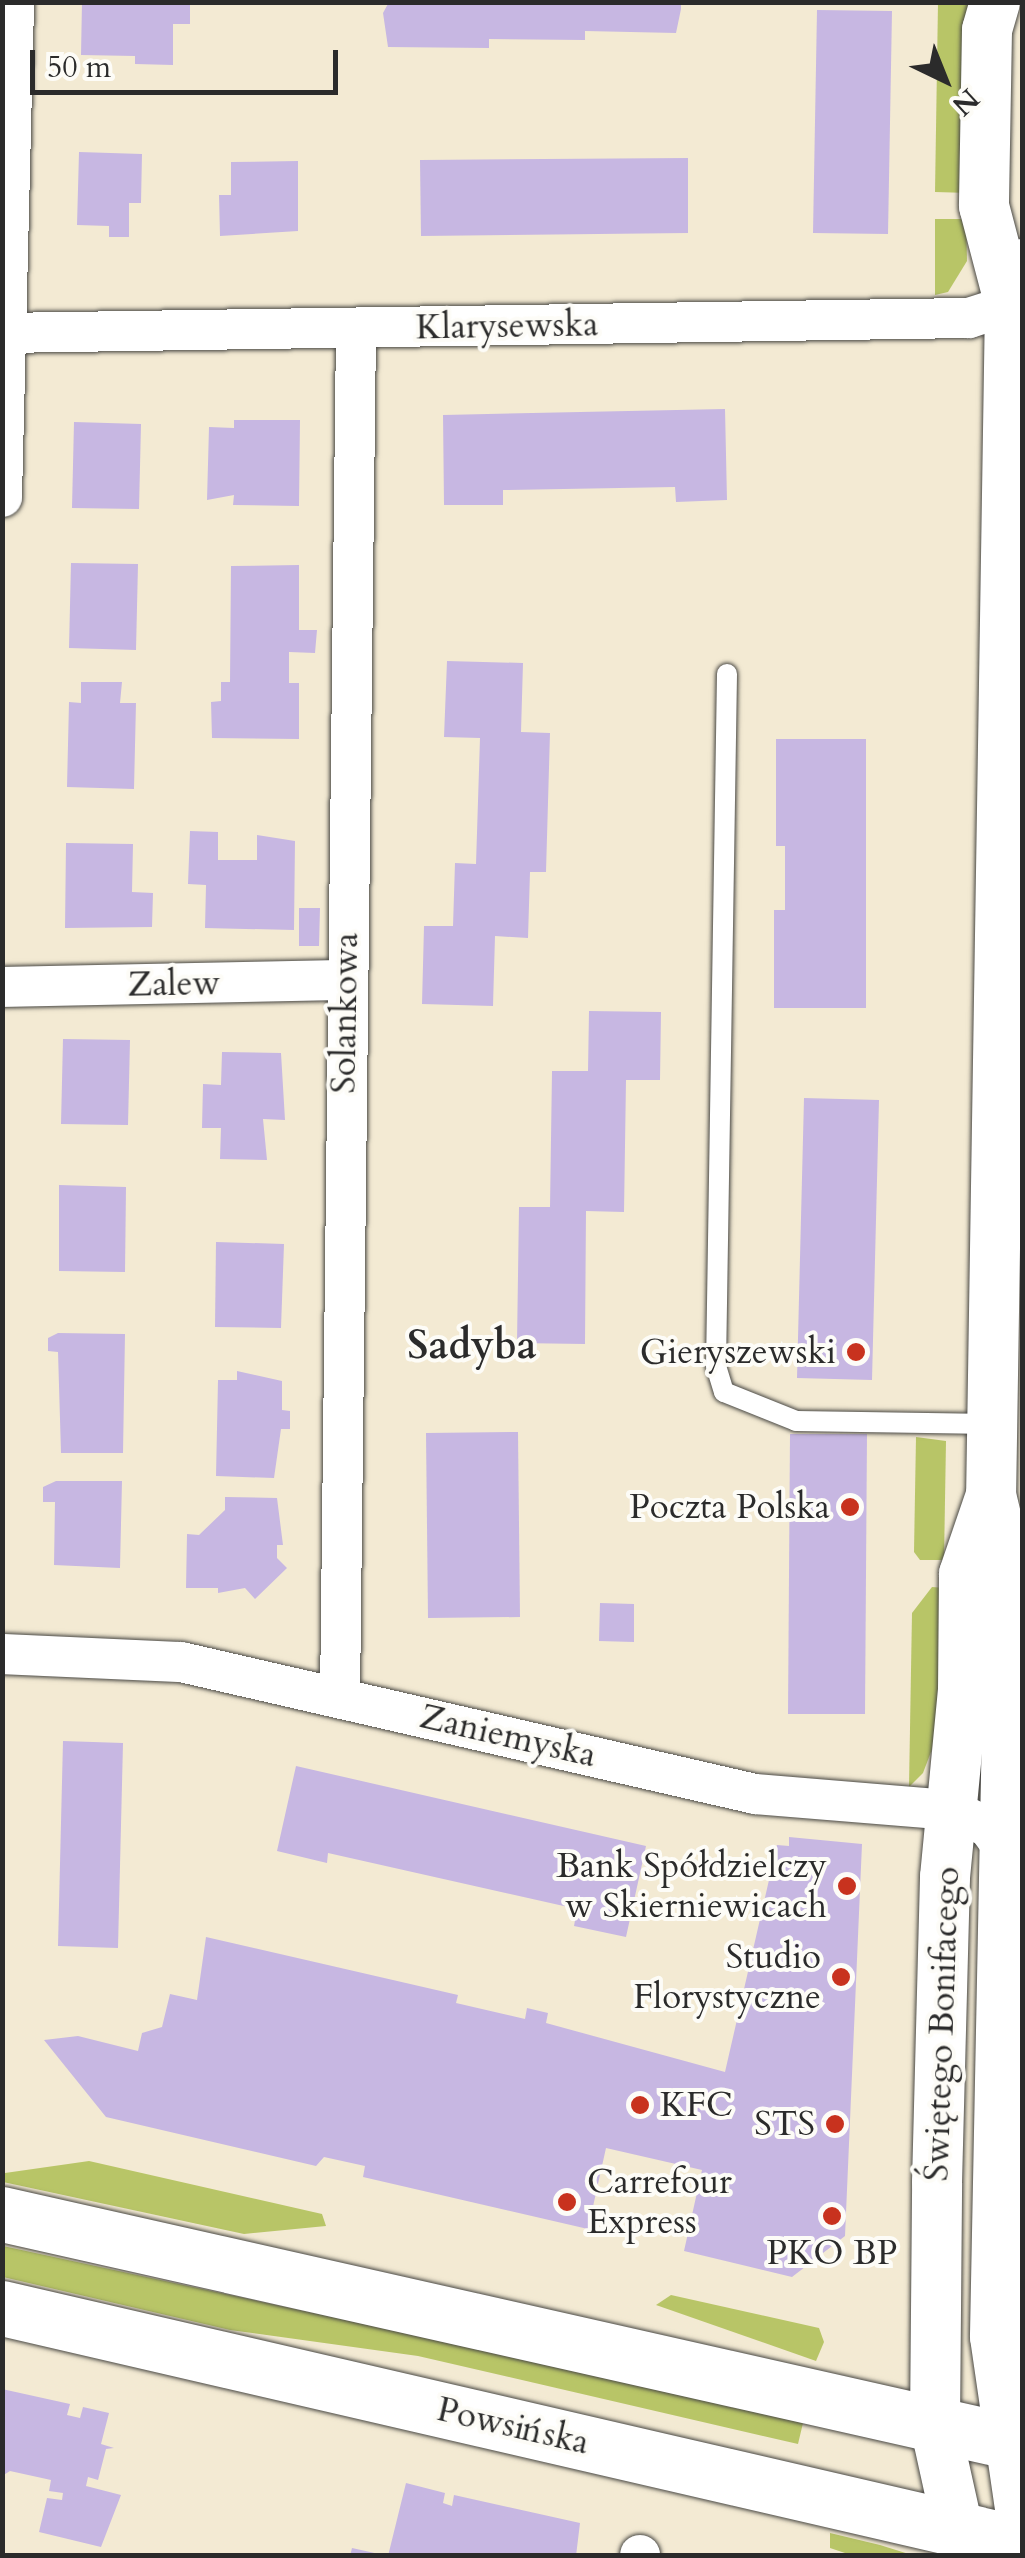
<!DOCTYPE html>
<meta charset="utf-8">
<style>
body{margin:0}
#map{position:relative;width:1025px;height:2558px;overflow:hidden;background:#f3ead3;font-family:Cardo,serif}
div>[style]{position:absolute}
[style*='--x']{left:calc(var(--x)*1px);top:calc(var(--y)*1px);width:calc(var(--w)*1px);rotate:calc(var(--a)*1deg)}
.green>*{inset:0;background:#b8c567}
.building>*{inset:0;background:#c7b7e2}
.roads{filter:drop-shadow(0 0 2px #494844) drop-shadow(0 0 2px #494844)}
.service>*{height:20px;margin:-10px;padding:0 10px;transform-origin:10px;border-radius:10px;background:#fff}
.minor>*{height:40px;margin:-20px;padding:0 20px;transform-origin:20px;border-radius:20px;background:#fff}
.tertiary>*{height:50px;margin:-25px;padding:0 25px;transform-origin:25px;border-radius:25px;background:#fff}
.secondary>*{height:55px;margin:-27.5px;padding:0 27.5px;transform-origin:27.5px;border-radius:27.5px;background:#fff}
.dots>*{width:28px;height:28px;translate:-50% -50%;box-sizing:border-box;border:5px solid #fdfcf7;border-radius:50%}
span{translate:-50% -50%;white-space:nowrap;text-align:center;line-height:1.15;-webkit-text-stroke:8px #fdfcf7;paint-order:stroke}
.street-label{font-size:35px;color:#2b2b2b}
.poi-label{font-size:35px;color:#2b2b2b}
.right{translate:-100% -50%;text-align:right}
.left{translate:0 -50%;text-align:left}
.quarter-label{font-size:40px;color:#2b2b2b;font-weight:700}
.frame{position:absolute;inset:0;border:5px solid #2b2b2b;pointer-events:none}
.north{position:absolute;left:895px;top:30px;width:100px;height:100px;-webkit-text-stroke:8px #fdfcf7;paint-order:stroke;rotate:137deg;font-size:28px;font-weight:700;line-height:40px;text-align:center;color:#2b2b2b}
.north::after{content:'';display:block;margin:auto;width:35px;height:45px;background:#2b2b2b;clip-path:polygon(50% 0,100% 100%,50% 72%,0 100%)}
.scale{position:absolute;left:30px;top:50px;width:308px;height:45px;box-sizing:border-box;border:5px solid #2b2b2b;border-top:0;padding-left:12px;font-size:30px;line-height:35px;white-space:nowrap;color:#2b2b2b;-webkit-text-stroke:8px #fdfcf7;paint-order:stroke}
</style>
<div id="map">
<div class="green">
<i style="clip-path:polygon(938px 3px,972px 3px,969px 193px,935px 192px)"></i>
<i style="clip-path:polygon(935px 219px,966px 219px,967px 261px,948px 292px,935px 295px)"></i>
<i style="clip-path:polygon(916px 1437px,946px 1441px,944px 1560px,920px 1560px,914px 1552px)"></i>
<i style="clip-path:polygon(932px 1587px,945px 1588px,934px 1744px,923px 1773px,909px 1787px,912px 1613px)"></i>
<i style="clip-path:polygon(89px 2161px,322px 2214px,326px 2226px,244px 2234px,3px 2182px,5px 2173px)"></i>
<i style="clip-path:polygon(3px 2246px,332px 2317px,803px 2423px,798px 2444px,418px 2356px,230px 2330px,3px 2277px)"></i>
<i style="clip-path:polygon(671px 2295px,819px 2328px,824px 2342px,816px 2361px,656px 2305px)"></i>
<i style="clip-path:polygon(830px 2533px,880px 2545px,912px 2555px,851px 2555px,830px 2548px)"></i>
</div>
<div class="building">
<i style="clip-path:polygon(82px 2px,190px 2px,190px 24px,173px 24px,173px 65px,135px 64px,135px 56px,81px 55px)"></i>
<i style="clip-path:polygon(389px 2px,681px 2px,681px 9px,676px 33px,585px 31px,585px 40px,489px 39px,489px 48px,388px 47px,383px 13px)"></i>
<i style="clip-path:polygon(817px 10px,892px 11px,888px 234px,813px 233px)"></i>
<i style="clip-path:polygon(79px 152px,142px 154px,141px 203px,129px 203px,129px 237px,109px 237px,109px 226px,77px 225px)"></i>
<i style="clip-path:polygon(688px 158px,688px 233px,421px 236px,420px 160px)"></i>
<i style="clip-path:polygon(298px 161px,298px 231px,220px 236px,219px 195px,231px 195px,231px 162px)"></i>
<i style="clip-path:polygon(725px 409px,727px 500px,676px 502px,675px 487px,503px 490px,503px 505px,444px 505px,443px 415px)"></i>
<i style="clip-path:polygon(234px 420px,300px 420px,299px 506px,233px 505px,234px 495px,207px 500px,209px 427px,234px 428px)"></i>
<i style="clip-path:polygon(74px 422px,141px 424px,139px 509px,72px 508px)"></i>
<i style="clip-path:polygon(71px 563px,138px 564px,136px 650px,69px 648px)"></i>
<i style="clip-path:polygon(299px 565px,299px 630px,317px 630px,315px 653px,289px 652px,289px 683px,299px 683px,299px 739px,212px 738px,211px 702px,221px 701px,221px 682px,230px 682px,231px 566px)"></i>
<i style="clip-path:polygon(447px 661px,523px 663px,521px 732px,550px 733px,546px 872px,530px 872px,528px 938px,495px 936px,493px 1006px,422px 1004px,424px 926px,453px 926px,455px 863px,476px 864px,480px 738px,444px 737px)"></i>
<i style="clip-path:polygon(81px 682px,122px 682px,120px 703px,136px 703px,134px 789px,67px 787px,69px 702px,81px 703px)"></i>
<i style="clip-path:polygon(776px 739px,866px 739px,866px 1008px,774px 1008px,774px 910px,785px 910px,785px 846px,776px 846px)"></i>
<i style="clip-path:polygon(190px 831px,218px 832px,218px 860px,257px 860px,257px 835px,295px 841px,294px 930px,205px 928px,206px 885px,188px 884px)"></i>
<i style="clip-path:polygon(66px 843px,133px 844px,132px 892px,153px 893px,152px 927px,65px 928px)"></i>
<i style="clip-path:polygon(299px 908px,320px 908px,319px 946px,299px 946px)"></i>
<i style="clip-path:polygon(589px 1011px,661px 1012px,660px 1080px,626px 1080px,624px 1212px,586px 1211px,585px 1344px,517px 1343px,519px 1207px,550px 1207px,552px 1071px,588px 1071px)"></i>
<i style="clip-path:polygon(63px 1039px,130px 1040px,128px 1125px,61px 1124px)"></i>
<i style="clip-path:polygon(222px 1052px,281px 1053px,285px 1120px,263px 1119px,267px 1160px,220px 1159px,221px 1128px,202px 1128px,203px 1084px,221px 1085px)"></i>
<i style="clip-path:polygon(804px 1098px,879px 1100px,872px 1380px,797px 1378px)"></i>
<i style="clip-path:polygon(59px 1185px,126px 1187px,125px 1272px,59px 1271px)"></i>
<i style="clip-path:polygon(216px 1242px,284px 1244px,281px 1328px,215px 1327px)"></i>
<i style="clip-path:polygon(58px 1333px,125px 1334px,123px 1453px,61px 1453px,58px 1352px,48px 1351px,48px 1338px)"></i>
<i style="clip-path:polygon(237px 1371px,282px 1381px,282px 1410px,290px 1411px,290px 1429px,281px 1429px,274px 1478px,216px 1476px,218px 1380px,237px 1380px)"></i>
<i style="clip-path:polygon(518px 1432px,520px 1617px,428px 1618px,426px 1433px)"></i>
<i style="clip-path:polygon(790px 1434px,867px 1434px,865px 1714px,788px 1714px)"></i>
<i style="clip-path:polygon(56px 1481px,122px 1481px,120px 1568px,54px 1565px,55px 1502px,43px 1502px,43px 1487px)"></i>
<i style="clip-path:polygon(225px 1497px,277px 1498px,283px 1545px,277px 1545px,277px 1558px,287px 1568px,255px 1599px,245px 1588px,218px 1593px,218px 1588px,186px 1588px,187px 1534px,199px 1535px,225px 1510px)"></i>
<i style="clip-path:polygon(600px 1603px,634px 1604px,634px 1642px,599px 1641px)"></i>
<i style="clip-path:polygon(63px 1741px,123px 1743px,118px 1948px,58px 1946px)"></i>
<i style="clip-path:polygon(296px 1766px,646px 1846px,626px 1937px,574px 1926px,577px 1909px,328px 1853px,327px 1863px,277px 1851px)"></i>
<i style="clip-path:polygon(789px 1837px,862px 1844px,845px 2236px,792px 2277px,684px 2251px,702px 2170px,606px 2148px,588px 2229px,363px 2177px,365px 2166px,324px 2157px,316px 2166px,106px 2117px,44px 2040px,78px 2036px,138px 2051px,142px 2033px,162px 2027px,170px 1994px,197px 2000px,206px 1937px,458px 1995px,456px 2003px,525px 2019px,527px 2008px,548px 2013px,546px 2023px,725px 2072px,777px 1845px,789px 1846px)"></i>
<i style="clip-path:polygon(2px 2389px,70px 2404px,67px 2415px,80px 2418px,83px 2407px,109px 2413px,101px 2444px,114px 2448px,106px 2449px,98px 2480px,88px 2477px,86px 2486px,121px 2495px,101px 2547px,39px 2532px,47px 2498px,62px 2500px,63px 2493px,49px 2491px,51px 2480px,10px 2471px,2px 2476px)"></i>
<i style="clip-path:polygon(406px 2483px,445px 2493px,443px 2503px,452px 2506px,454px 2495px,580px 2523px,576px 2556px,388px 2556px)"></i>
<i style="clip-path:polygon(352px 2548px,379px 2554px,378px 2556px,350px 2556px)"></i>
</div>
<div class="roads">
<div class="service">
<i style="--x:727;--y:674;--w:692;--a:90.91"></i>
<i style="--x:716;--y:1366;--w:27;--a:73"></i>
<i style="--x:724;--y:1392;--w:78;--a:21.9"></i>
<i style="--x:796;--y:1421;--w:196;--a:0.9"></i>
</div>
<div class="minor">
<i style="--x:2;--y:333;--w:967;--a:-0.89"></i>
<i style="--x:969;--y:318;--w:56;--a:-17.8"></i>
<i style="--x:2;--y:497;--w:495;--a:-88.6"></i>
<i style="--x:2;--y:987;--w:343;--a:-1.2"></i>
<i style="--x:2;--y:1654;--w:179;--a:2.6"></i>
<i style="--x:181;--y:1662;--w:589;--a:12.95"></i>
<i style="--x:755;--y:1794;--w:197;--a:4.7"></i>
<i style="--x:951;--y:1810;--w:41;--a:24.7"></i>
<i style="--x:988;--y:1827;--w:22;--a:54"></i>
<i style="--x:340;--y:1698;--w:1370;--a:-89.33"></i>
<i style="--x:640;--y:2556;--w:1;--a:-90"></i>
</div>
<div class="tertiary">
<i style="--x:995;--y:2;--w:29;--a:106"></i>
<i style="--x:987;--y:30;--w:176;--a:91"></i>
<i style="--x:984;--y:206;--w:102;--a:75.3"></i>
<i style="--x:1022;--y:264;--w:43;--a:106.3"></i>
<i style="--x:1010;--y:305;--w:1190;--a:90.91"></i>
<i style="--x:991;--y:1495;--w:81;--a:76.5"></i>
<i style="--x:1010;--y:1574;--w:763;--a:91.13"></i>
<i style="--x:995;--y:2337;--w:186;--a:81.7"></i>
<i style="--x:964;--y:2556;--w:134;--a:-102.5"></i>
<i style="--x:935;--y:2425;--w:242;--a:-89.5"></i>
<i style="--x:937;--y:2183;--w:306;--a:-88.5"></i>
<i style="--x:945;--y:1877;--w:187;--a:-84.5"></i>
<i style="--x:963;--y:1691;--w:117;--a:-89.5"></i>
<i style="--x:964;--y:1574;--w:83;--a:-71.1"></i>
</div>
<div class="secondary">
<i style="--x:2;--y:2214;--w:1046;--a:12.71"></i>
<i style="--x:2;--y:2308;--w:1047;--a:13.03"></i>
</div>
</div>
<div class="dots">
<i style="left:856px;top:1352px;background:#c8321e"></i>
<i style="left:850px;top:1507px;background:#c8321e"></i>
<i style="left:847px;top:1886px;background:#c8321e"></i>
<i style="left:841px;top:1977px;background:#c8321e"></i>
<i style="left:640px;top:2105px;background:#c8321e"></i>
<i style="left:835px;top:2124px;background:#c8321e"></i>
<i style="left:567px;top:2202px;background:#c8321e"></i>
<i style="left:832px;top:2216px;background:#c8321e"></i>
</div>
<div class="street-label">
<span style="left:507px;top:326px;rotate:-1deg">Klarysewska</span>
<span style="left:174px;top:984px;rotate:-1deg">Zalew</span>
<span style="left:345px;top:1013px;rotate:-89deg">Solankowa</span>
<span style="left:508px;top:1736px;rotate:13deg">Zaniemyska</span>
<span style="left:942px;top:2024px;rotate:-88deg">Świętego Bonifacego</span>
<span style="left:513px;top:2426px;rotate:13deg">Powsińska</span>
</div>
<div class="poi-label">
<span class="right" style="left:836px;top:1352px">Gieryszewski</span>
<span class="right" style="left:830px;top:1507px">Poczta Polska</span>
<span class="right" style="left:827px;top:1886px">Bank Spółdzielczy<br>w Skierniewicach</span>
<span class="right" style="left:821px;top:1977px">Studio<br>Florystyczne</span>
<span class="left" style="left:660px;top:2105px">KFC</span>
<span class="right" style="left:815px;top:2124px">STS</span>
<span class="left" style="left:587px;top:2202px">Carrefour<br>Express</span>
<span style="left:832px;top:2253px">PKO BP</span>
</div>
<div class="quarter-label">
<span style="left:472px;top:1346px">Sadyba</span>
</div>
<div class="frame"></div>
<div class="north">N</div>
<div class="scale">50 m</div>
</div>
